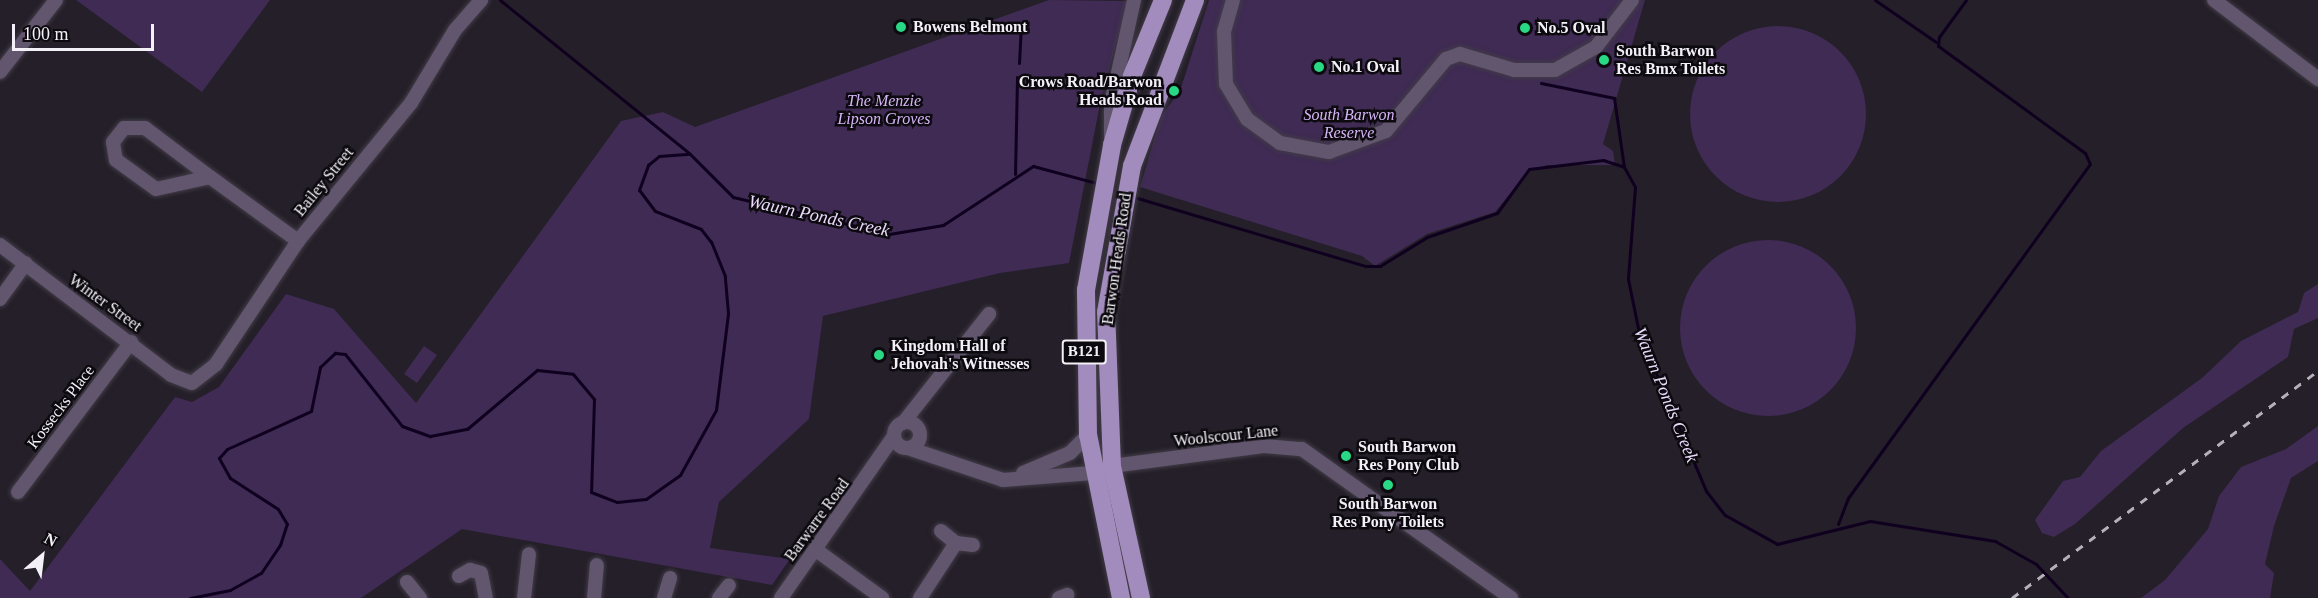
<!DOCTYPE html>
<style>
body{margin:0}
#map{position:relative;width:2318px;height:598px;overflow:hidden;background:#241f29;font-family:"Times New Roman",serif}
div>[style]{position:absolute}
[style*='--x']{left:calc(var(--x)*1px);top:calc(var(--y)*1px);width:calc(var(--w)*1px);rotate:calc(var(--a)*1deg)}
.green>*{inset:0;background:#3f2b53}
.round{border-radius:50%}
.stream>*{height:3px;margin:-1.5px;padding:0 1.5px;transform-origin:1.5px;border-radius:1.5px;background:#10001f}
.roads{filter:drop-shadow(0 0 2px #413c46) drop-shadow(0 0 2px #413c46)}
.minor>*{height:14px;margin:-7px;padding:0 7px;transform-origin:7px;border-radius:7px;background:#62566f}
.minor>.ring{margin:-7px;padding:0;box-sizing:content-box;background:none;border:14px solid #62566f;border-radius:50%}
.major>*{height:18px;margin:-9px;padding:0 9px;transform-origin:9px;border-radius:9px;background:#a28bbd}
.rail>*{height:3px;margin-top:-1.5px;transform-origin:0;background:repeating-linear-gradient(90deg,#b5b1b9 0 8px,transparent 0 16px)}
.dots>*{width:16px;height:16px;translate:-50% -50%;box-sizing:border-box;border:3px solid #0c0a0e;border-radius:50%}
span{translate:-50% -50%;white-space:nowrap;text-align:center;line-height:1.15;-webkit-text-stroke:5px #0c0a0e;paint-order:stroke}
.shield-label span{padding:2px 4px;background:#0c0a0e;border:2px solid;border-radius:4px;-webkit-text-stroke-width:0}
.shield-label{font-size:15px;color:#f3f0f7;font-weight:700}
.poi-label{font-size:16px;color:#f3f0f7;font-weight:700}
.left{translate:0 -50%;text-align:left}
.right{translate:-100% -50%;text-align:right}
.park-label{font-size:16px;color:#d5b5f7;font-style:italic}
.street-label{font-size:16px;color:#f3f0f7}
.water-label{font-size:18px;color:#eadbfd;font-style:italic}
.north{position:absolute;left:12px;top:526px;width:60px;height:60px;-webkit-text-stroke:4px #0c0a0e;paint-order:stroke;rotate:28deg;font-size:16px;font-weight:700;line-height:24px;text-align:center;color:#f3f0f7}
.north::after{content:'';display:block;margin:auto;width:21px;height:27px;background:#f3f0f7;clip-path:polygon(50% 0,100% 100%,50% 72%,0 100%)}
.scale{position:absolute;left:12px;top:24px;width:142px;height:27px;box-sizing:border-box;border:3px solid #f3f0f7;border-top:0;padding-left:8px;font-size:18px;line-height:21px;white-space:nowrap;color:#f3f0f7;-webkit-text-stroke:4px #0c0a0e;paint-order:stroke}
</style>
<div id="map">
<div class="green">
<i style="clip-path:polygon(76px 0,270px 0,202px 92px)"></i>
<i style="clip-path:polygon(1049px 0,1128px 1px,1101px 99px,1069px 263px,1000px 273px,823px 316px,809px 419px,719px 502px,710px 548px,790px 559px,772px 585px,462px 529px,361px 598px,0 598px,0 559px,30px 591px,175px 397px,192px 402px,219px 387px,286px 294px,334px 309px,416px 403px,621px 121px,663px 112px,695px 127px)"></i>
<i style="clip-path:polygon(1209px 0,1645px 0,1603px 144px,1613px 151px,1615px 165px,1547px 165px,1528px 172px,1495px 212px,1427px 234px,1375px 266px,1362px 256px,1140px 187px,1161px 116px,1180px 91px)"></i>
<i class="round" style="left:1690px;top:26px;width:176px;height:176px"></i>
<i class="round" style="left:1680px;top:240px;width:176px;height:176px"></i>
<i style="clip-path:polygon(2318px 284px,2318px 318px,2294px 329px,2288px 357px,2183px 428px,2075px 524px,2054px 537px,2042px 533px,2035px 520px,2063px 481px,2080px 477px,2101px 451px,2202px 378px,2241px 341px,2298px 312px,2304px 293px)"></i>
<i style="clip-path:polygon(424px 346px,437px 355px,417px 383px,404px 374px)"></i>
<i style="clip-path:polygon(2318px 426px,2318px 461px,2291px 478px,2274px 526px,2265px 564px,2274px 573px,2270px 598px,2141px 598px,2165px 580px,2208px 529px,2219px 496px,2241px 467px,2286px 449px)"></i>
</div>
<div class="stream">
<i style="--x:500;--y:0;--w:243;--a:39"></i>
<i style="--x:1875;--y:0;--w:74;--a:34.5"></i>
<i style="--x:1019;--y:63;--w:38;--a:-87"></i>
<i style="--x:1541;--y:83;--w:75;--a:11.6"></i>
<i style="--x:1614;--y:98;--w:70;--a:81.8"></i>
<i style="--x:1015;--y:174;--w:97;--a:-88.8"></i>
<i style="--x:1134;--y:197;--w:242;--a:16.6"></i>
<i style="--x:1366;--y:266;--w:14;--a:0"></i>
<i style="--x:1380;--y:266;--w:55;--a:-31.7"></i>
<i style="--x:1427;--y:237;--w:74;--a:-18.9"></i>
<i style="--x:1497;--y:213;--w:54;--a:-54"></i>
<i style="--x:1529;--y:169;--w:75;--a:-6.9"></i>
<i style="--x:1603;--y:160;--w:22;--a:18"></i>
<i style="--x:1624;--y:167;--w:23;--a:61"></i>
<i style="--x:1635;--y:187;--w:92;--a:94.4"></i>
<i style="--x:1628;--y:279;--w:55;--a:78.5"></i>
<i style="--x:1639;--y:333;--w:172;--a:67"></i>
<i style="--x:1706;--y:491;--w:31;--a:52"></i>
<i style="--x:1725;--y:515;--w:60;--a:29.1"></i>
<i style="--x:1777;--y:544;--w:96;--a:-13.9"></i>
<i style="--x:1870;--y:521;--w:127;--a:9.1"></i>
<i style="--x:1995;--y:541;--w:47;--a:29.3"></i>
<i style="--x:2036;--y:564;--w:47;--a:46.7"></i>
<i style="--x:1838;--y:524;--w:28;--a:-69"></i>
<i style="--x:1848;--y:498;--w:412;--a:-54.1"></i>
<i style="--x:2090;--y:164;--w:12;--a:-114"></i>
<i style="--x:2085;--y:153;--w:182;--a:-143.9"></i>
<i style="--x:1938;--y:46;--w:9;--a:-84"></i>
<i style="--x:1939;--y:37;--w:46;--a:-53.9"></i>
<i style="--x:190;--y:598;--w:41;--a:-11.3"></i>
<i style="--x:230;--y:590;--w:35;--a:-29"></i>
<i style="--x:261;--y:573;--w:34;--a:-56"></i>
<i style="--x:280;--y:545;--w:22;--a:-72"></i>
<i style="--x:287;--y:524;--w:17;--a:-121"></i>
<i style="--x:278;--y:509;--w:57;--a:-147.1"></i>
<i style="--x:230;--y:478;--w:23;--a:-119"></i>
<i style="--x:219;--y:458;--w:12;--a:-48"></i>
<i style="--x:227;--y:449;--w:92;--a:-24.3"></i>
<i style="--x:311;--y:411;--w:45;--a:-78.4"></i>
<i style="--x:320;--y:367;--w:21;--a:-43"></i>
<i style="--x:335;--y:353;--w:10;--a:6"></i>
<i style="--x:345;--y:354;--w:92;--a:51.6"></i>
<i style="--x:402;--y:426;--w:30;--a:20"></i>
<i style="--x:430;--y:436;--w:38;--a:-11"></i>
<i style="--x:467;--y:429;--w:92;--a:-40.1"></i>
<i style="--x:537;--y:370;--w:36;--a:6"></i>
<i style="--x:573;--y:374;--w:33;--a:50"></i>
<i style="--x:594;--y:399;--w:93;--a:91.8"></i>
<i style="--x:591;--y:492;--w:28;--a:21"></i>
<i style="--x:617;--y:502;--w:29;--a:-6"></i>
<i style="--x:646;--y:499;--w:42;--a:-35.2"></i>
<i style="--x:680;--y:475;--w:74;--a:-61"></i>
<i style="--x:716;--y:410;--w:98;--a:-82.9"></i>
<i style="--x:728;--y:313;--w:37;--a:-95"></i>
<i style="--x:725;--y:276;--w:37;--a:-112"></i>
<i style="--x:711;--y:242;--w:16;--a:-128"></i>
<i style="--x:701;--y:229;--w:49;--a:-158.6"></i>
<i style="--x:655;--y:211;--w:26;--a:-127"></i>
<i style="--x:639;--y:190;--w:27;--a:-70"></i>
<i style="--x:648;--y:165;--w:14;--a:-39"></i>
<i style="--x:659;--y:156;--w:31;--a:-4"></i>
<i style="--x:690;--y:154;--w:61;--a:45"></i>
<i style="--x:733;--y:197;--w:160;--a:13.3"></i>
<i style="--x:889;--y:234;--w:55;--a:-9.5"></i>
<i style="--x:943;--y:225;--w:108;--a:-33.2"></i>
<i style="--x:1033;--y:166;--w:69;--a:15"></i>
</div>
<div class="roads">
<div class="minor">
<i style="--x:1233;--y:0;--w:33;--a:106"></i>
<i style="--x:1224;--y:32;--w:52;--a:87.8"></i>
<i style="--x:1226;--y:84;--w:41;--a:59"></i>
<i style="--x:1247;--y:119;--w:41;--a:36"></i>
<i style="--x:1280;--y:143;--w:50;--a:10.4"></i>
<i style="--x:1329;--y:152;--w:61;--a:-20.2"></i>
<i style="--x:1386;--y:131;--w:94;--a:-50.2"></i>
<i style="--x:1446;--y:59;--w:15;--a:-20"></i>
<i style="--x:1460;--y:54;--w:56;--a:16.5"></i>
<i style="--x:1514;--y:70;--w:41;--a:0"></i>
<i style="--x:1555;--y:70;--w:47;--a:-29.3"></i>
<i style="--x:1596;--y:47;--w:59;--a:-52.5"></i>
<i style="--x:2214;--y:0;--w:131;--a:37.2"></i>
<i style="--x:0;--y:72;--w:91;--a:-52.1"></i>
<i style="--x:1111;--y:137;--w:33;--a:-90"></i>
<i style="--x:1111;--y:104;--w:107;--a:-77.5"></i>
<i style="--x:210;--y:177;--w:81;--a:-143"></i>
<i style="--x:145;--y:128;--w:21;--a:180"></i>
<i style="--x:124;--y:128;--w:18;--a:128"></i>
<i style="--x:113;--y:142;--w:18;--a:81"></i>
<i style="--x:116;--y:160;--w:49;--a:35.9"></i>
<i style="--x:156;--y:189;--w:55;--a:-12.5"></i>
<i style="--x:210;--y:177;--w:109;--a:36"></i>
<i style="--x:0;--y:245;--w:215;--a:37.2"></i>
<i style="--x:171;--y:375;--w:22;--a:21"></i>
<i style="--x:192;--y:383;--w:31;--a:-38"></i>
<i style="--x:216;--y:364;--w:148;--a:-56.3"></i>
<i style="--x:298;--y:241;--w:178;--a:-50.7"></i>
<i style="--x:411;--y:103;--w:85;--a:-58.9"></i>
<i style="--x:455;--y:30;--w:40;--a:-49"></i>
<i style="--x:0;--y:299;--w:44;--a:-54.2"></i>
<i class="ring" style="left:894px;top:422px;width:12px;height:12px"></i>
<i style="--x:903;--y:423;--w:139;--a:-51.7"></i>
<i style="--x:908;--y:448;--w:100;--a:18.6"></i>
<i style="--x:1003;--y:480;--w:90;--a:-4.4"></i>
<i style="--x:1112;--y:466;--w:153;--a:-7.5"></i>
<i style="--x:1264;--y:446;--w:38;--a:5"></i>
<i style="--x:1302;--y:449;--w:257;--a:35.5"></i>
<i style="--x:1023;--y:473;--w:51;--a:-23.1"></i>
<i style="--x:1070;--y:453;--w:25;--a:-45"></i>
<i style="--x:18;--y:492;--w:188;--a:-53"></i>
<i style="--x:941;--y:531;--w:19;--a:39"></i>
<i style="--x:956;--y:543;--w:17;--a:7"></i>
<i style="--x:816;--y:550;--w:82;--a:36"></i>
<i style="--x:459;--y:576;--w:13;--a:-29"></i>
<i style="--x:470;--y:570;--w:11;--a:15"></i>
<i style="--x:481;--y:573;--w:25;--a:79"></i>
<i style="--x:407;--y:582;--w:21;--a:51"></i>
<i style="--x:524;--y:598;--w:44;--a:-83.5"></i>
<i style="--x:594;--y:598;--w:33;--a:-85"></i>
<i style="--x:664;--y:598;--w:21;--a:-73"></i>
<i style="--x:719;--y:598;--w:16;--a:-52"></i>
<i style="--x:781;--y:598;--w:198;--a:-55.1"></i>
<i style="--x:920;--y:598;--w:66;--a:-56.8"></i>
<i style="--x:1059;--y:598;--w:9;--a:-21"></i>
</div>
<div class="major">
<i style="--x:1121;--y:598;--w:166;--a:-101.4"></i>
<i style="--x:1088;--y:435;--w:145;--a:-90.8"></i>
<i style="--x:1086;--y:290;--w:147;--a:-79.8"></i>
<i style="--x:1112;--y:145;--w:72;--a:-73.8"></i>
<i style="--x:1132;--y:76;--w:82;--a:-67.8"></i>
<i style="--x:1141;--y:598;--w:135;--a:-102.4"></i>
<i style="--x:1112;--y:466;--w:154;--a:-92.2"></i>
<i style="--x:1106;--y:312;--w:148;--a:-79.9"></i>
<i style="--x:1132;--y:166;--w:178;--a:-69.2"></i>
</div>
</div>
<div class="rail">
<i style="--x:2012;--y:598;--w:381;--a:-36.6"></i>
</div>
<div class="dots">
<i style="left:901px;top:27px;background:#29d885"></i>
<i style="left:1525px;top:28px;background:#29d885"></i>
<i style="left:1604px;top:60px;background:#29d885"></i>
<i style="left:1319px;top:67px;background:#29d885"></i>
<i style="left:1174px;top:91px;background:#29d885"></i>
<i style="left:879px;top:355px;background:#29d885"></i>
<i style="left:1346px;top:456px;background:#29d885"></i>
<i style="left:1388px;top:485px;background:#29d885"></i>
</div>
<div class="shield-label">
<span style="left:1084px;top:352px">B121</span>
</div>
<div class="poi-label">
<span class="left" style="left:913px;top:27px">Bowens Belmont</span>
<span class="left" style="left:1537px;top:28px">No.5 Oval</span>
<span class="left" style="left:1616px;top:60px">South Barwon<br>Res Bmx Toilets</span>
<span class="left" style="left:1331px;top:67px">No.1 Oval</span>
<span class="right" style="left:1162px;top:91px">Crows Road/Barwon<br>Heads Road</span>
<span class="left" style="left:891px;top:355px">Kingdom Hall of<br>Jehovah's Witnesses</span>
<span class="left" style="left:1358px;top:456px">South Barwon<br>Res Pony Club</span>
<span style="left:1388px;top:513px">South Barwon<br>Res Pony Toilets</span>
</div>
<div class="park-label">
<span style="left:884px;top:110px">The Menzie<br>Lipson Groves</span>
<span style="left:1349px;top:124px">South Barwon<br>Reserve</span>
</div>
<div class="street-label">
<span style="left:324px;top:182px;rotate:-51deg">Bailey Street</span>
<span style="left:1117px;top:259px;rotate:-82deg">Barwon Heads Road</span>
<span style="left:105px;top:303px;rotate:36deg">Winter Street</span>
<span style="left:61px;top:407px;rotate:-53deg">Kossecks Place</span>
<span style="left:1226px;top:436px;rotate:-6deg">Woolscour Lane</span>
<span style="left:817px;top:520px;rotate:-54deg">Barwarre Road</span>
</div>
<div class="water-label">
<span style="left:819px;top:216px;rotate:12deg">Waurn Ponds Creek</span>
<span style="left:1666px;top:395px;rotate:68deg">Waurn Ponds Creek</span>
</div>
<div class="north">N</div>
<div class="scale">100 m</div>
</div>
